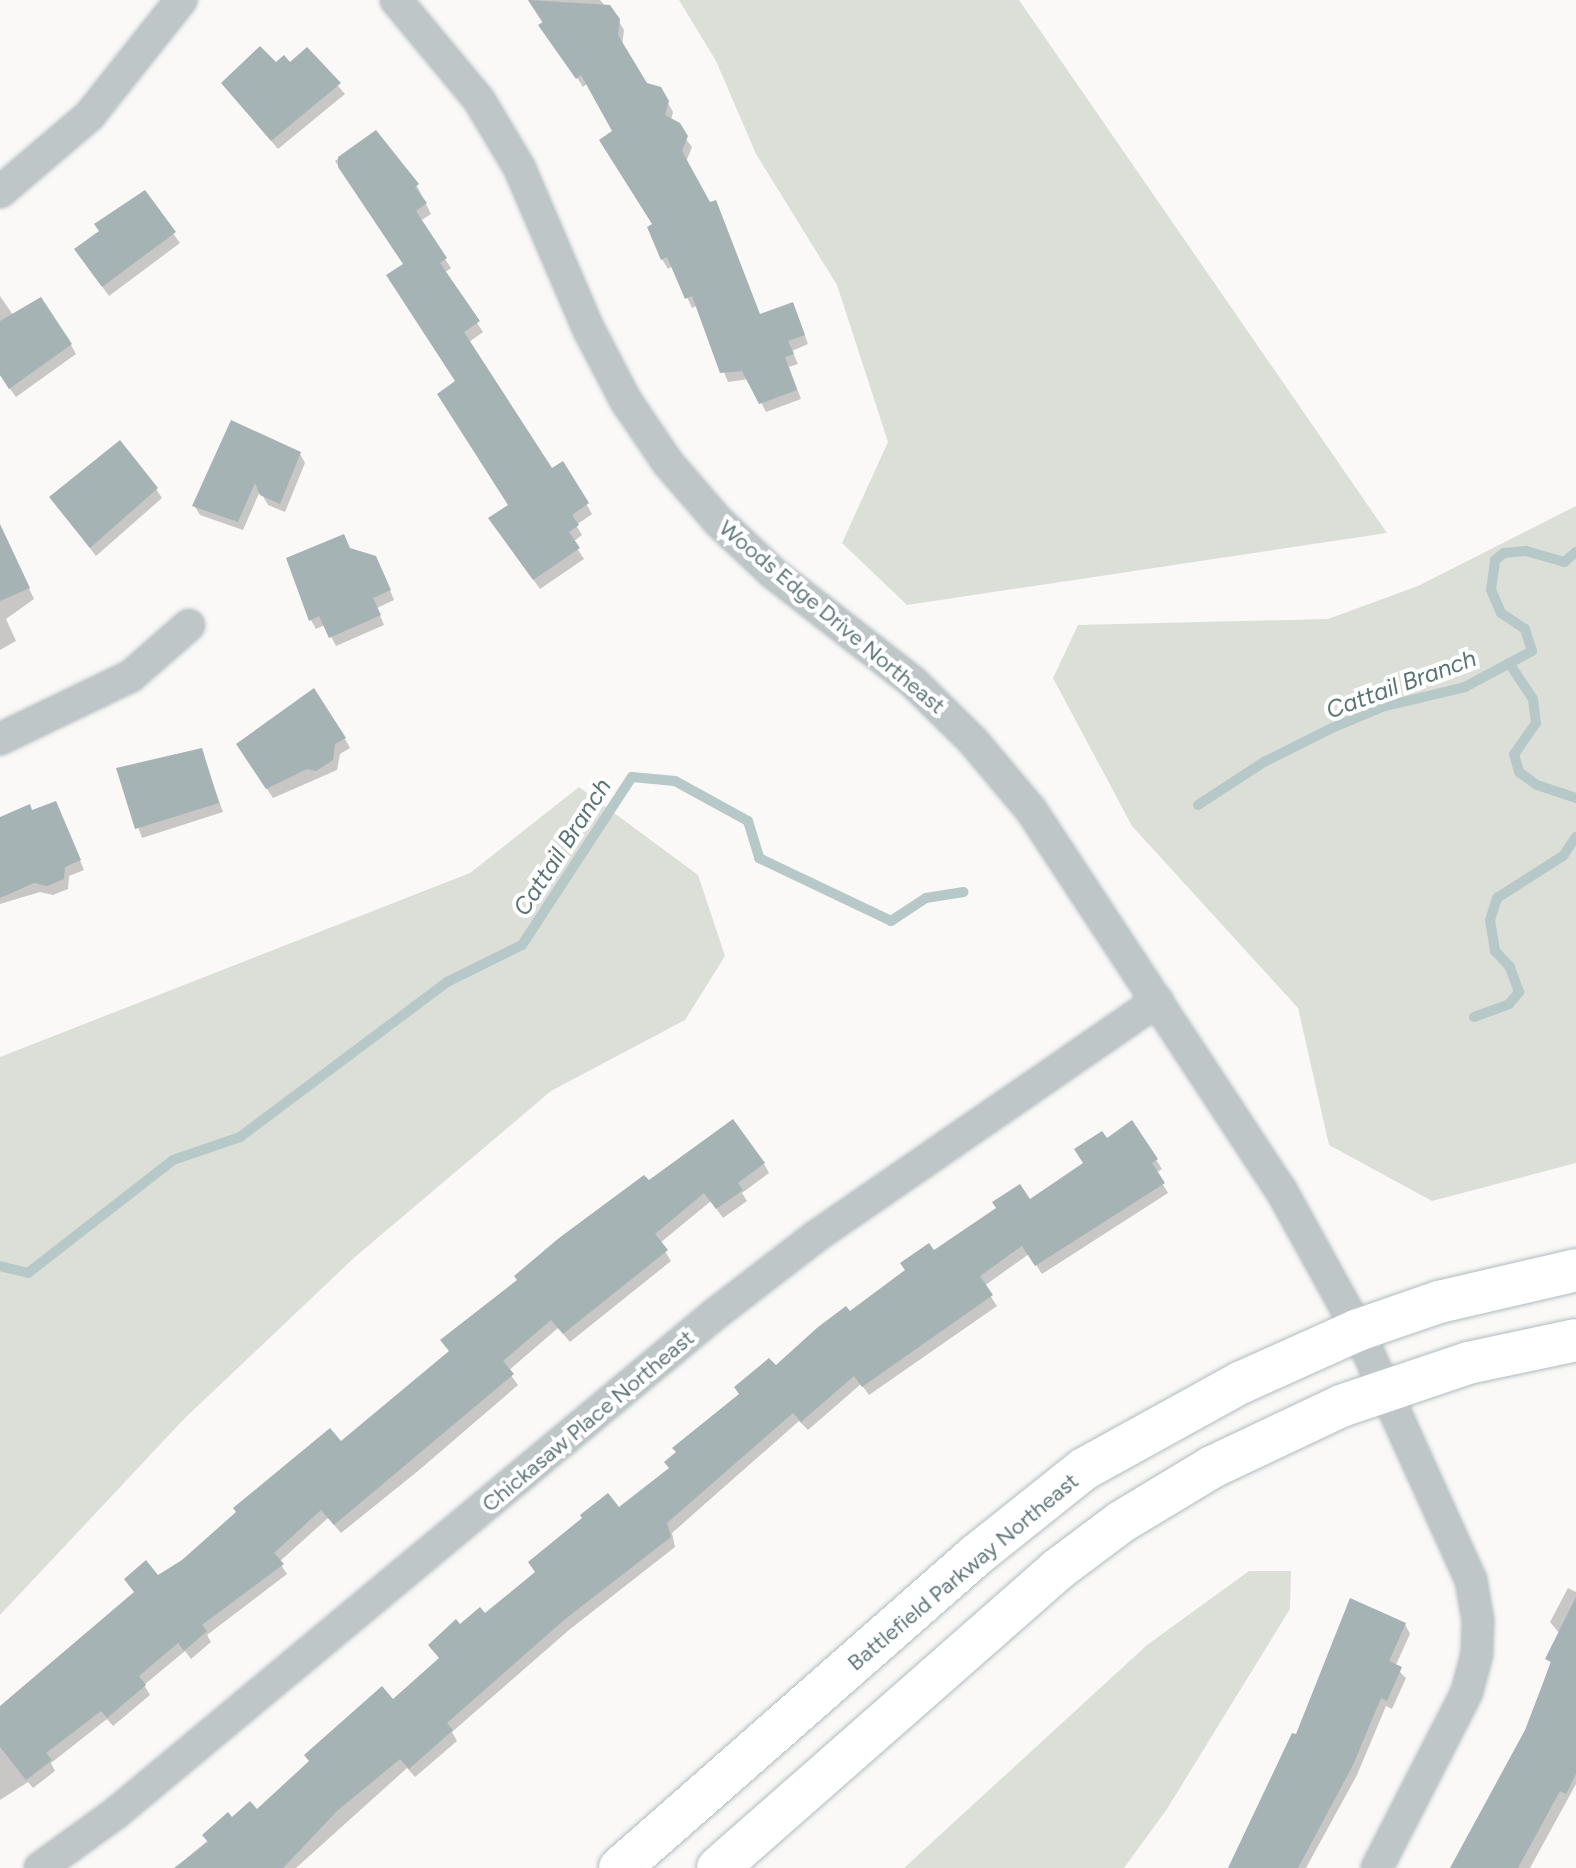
<!DOCTYPE html>
<style>
body{margin:0}
#map{position:relative;width:1576px;height:1868px;overflow:hidden;background:#faf9f8;font-family:Figtree,sans-serif}
div>[style]{position:absolute}
[style*='--x']{left:calc(var(--x)*1px);top:calc(var(--y)*1px);width:calc(var(--w)*1px);rotate:calc(var(--a)*1deg)}
.green>*{inset:0;background:#dcdfd7}
.shadow>*{inset:0;background:#0003}
.stream>*{height:10px;margin:-5px;padding:0 5px;transform-origin:5px;border-radius:5px;background:#b6c8c7}
.building>*{inset:0;background:#a5b3b5}
.roads{filter:drop-shadow(0 0 2px #b1bbbd) drop-shadow(0 0 2px #b1bbbd)}
.street>*{height:30px;margin:-15px;padding:0 15px;transform-origin:15px;border-radius:15px;background:#bec6c8}
.secondary>*{height:42px;margin:-21px;padding:0 21px;transform-origin:21px;border-radius:21px;background:#fff}
span{translate:-50% -50%;white-space:nowrap;text-align:center;line-height:1.15;-webkit-text-stroke:8px #fff;paint-order:stroke}
.street-label{font-size:22px;color:#60787c}
.water-label{font-size:24px;color:#5a7474;font-style:italic}
</style>
<div id="map">
<div class="green">
<i style="clip-path:polygon(679px 0,1019px 0,1387px 533px,907px 605px,842px 543px,888px 442px,837px 285px,756px 154px,716px 61px)"></i>
<i style="clip-path:polygon(1576px 506px,1576px 1163px,1432px 1201px,1329px 1145px,1298px 1008px,1132px 826px,1053px 678px,1078px 625px,1328px 619px,1418px 586px)"></i>
<i style="clip-path:polygon(579px 787px,698px 875px,725px 956px,685px 1020px,551px 1091px,355px 1257px,185px 1418px,0 1615px,0 1057px,470px 873px)"></i>
<i style="clip-path:polygon(1249px 1571px,1291px 1571px,1290px 1609px,1167px 1809px,1124px 1868px,904px 1868px,1147px 1645px)"></i>
</div>
<div class="shadow">
<i style="clip-path:polygon(528px 0,600px 0,618px 20px,624px 30px,622px 46px,646px 85px,660px 89px,673px 112px,671px 120px,692px 147px,686px 162px,760px 316px,797px 314px,808px 344px,792px 351px,798px 364px,789px 367px,801px 399px,766px 412px,749px 379px,728px 382px,697px 306px,692px 308px,673px 266px,668px 269px,662px 259px,655px 226px,615px 131px,588px 83px,583px 87px)"></i>
<i style="clip-path:polygon(307px 50px,345px 94px,278px 149px,223px 83px,290px 65px)"></i>
<i style="clip-path:polygon(376px 133px,417px 186px,431px 214px,420px 221px,451px 268px,444px 273px,483px 332px,469px 342px,552px 471px,563px 463px,592px 514px,576px 525px,582px 535px,573px 542px,584px 559px,540px 589px,496px 528px,510px 506px,405px 265px,335px 161px)"></i>
<i style="clip-path:polygon(144px 193px,180px 243px,109px 296px,82px 259px)"></i>
<i style="clip-path:polygon(0 296px,13px 315px,71px 345px,76px 354px,16px 397px,0 375px)"></i>
<i style="clip-path:polygon(300px 454px,305px 463px,285px 512px,268px 505px,260px 491px,243px 530px,200px 515px,194px 505px)"></i>
<i style="clip-path:polygon(156px 489px,162px 498px,96px 556px,57px 506px)"></i>
<i style="clip-path:polygon(0 541px,10px 548px,34px 599px,6px 619px,16px 641px,0 650px)"></i>
<i style="clip-path:polygon(350px 550px,381px 568px,394px 600px,377px 608px,384px 625px,336px 646px,325px 625px,316px 629px,311px 620px)"></i>
<i style="clip-path:polygon(345px 739px,350px 748px,340px 754px,337px 770px,273px 798px,244px 754px)"></i>
<i style="clip-path:polygon(201px 750px,223px 812px,142px 838px,118px 770px)"></i>
<i style="clip-path:polygon(33px 812px,60px 812px,84px 870px,69px 876px,68px 889px,53px 895px,40px 892px,0 904px,0 819px)"></i>
<i style="clip-path:polygon(1132px 1123px,1162px 1169px,1156px 1173px,1168px 1193px,1042px 1274px,1029px 1254px,984px 1286px,997px 1306px,869px 1395px,861px 1384px,808px 1430px,799px 1421px,672px 1533px,675px 1547px,569px 1630px,452px 1732px,457px 1741px,415px 1777px,407px 1768px,296px 1868px,175px 1868px,232px 1820px,257px 1812px,393px 1702px,440px 1660px,460px 1627px,485px 1616px,670px 1470px,776px 1368px,934px 1253px,1029px 1202px,1085px 1164px)"></i>
<i style="clip-path:polygon(764px 1164px,769px 1173px,742px 1193px,747px 1201px,723px 1218px,711px 1201px,660px 1243px,671px 1261px,570px 1342px,558px 1328px,508px 1371px,518px 1385px,418px 1471px,341px 1533px,328px 1518px,279px 1562px,287px 1574px,207px 1635px,211px 1642px,191px 1659px,185px 1651px,144px 1685px,150px 1695px,113px 1726px,107px 1719px,51px 1763px,55px 1771px,33px 1788px,28px 1782px,0 1800px,0 1708px,158px 1578px,341px 1443px,648px 1183px)"></i>
<i style="clip-path:polygon(1568px 1588px,1576px 1592px,1576px 1784px,1530px 1868px,1454px 1868px,1527px 1731px,1560px 1634px,1550px 1622px)"></i>
<i style="clip-path:polygon(1405px 1624px,1410px 1634px,1395px 1667px,1406px 1678px,1392px 1709px,1386px 1706px,1357px 1775px,1306px 1868px,1230px 1868px,1293px 1735px,1297px 1737px)"></i>
</div>
<div class="stream">
<i style="--x:1509;--y:663;--w:43;--a:56.3"></i>
<i style="--x:1533;--y:699;--w:24;--a:83"></i>
<i style="--x:1536;--y:723;--w:38;--a:125"></i>
<i style="--x:1514;--y:754;--w:19;--a:74"></i>
<i style="--x:1519;--y:772;--w:22;--a:36"></i>
<i style="--x:1537;--y:785;--w:41;--a:18.4"></i>
<i style="--x:1198;--y:805;--w:79;--a:-33.1"></i>
<i style="--x:1264;--y:762;--w:76;--a:-26.6"></i>
<i style="--x:1332;--y:728;--w:54;--a:-22.8"></i>
<i style="--x:1382;--y:707;--w:85;--a:-13.5"></i>
<i style="--x:1465;--y:687;--w:76;--a:-28.2"></i>
<i style="--x:1532;--y:651;--w:23;--a:-108"></i>
<i style="--x:1525;--y:629;--w:29;--a:-146"></i>
<i style="--x:1501;--y:613;--w:25;--a:-113"></i>
<i style="--x:1491;--y:590;--w:30;--a:-82"></i>
<i style="--x:1495;--y:560;--w:11;--a:-38"></i>
<i style="--x:1504;--y:553;--w:22;--a:-5"></i>
<i style="--x:1526;--y:551;--w:40;--a:16"></i>
<i style="--x:1564;--y:562;--w:16;--a:-40"></i>
<i style="--x:1474;--y:1017;--w:37;--a:-20"></i>
<i style="--x:1509;--y:1004;--w:16;--a:-50"></i>
<i style="--x:1519;--y:992;--w:27;--a:-110"></i>
<i style="--x:1510;--y:967;--w:22;--a:-133"></i>
<i style="--x:1495;--y:951;--w:31;--a:-99"></i>
<i style="--x:1490;--y:920;--w:23;--a:-72"></i>
<i style="--x:1497;--y:898;--w:78;--a:-32.5"></i>
<i style="--x:1563;--y:856;--w:23;--a:-56"></i>
<i style="--x:0;--y:1266;--w:29;--a:14"></i>
<i style="--x:28;--y:1273;--w:184;--a:-37.9"></i>
<i style="--x:173;--y:1160;--w:71;--a:-18.9"></i>
<i style="--x:240;--y:1137;--w:259;--a:-36.8"></i>
<i style="--x:447;--y:982;--w:84;--a:-26.3"></i>
<i style="--x:522;--y:945;--w:201;--a:-56.8"></i>
<i style="--x:632;--y:777;--w:43;--a:5.3"></i>
<i style="--x:675;--y:781;--w:83;--a:28.7"></i>
<i style="--x:748;--y:821;--w:39;--a:73"></i>
<i style="--x:759;--y:858;--w:146;--a:25.5"></i>
<i style="--x:891;--y:921;--w:42;--a:-33.3"></i>
<i style="--x:926;--y:898;--w:38;--a:-9"></i>
</div>
<div class="building">
<i style="clip-path:polygon(528px 0,610px 5px,620px 19px,618px 35px,647px 83px,661px 87px,669px 101px,665px 115px,680px 123px,688px 136px,682px 151px,710px 202px,716px 200px,760px 314px,793px 302px,805px 335px,788px 341px,794px 354px,785px 357px,797px 390px,759px 404px,742px 371px,720px 373px,692px 296px,685px 299px,667px 257px,661px 260px,647px 227px,652px 224px,599px 140px,612px 131px,581px 75px,576px 79px,538px 25px,543px 22px)"></i>
<i style="clip-path:polygon(260px 46px,276px 62px,284px 55px,290px 62px,307px 47px,341px 83px,271px 141px,221px 83px)"></i>
<i style="clip-path:polygon(376px 130px,419px 184px,415px 187px,427px 203px,416px 211px,447px 258px,440px 263px,480px 321px,464px 332px,552px 468px,563px 461px,589px 503px,572px 515px,579px 525px,569px 532px,580px 548px,533px 580px,488px 518px,508px 505px,437px 394px,455px 381px,386px 275px,403px 264px,338px 167px,338px 157px)"></i>
<i style="clip-path:polygon(145px 190px,176px 232px,102px 287px,74px 249px,99px 231px,94px 224px)"></i>
<i style="clip-path:polygon(41px 297px,72px 344px,9px 389px,0 375px,0 321px)"></i>
<i style="clip-path:polygon(231px 420px,301px 452px,280px 504px,260px 495px,255px 483px,238px 522px,192px 506px)"></i>
<i style="clip-path:polygon(120px 440px,158px 488px,90px 548px,49px 497px)"></i>
<i style="clip-path:polygon(0 524px,30px 588px,0 601px)"></i>
<i style="clip-path:polygon(344px 534px,350px 548px,376px 556px,391px 590px,373px 598px,381px 615px,329px 638px,319px 616px,309px 621px,286px 558px)"></i>
<i style="clip-path:polygon(314px 688px,346px 738px,335px 744px,333px 760px,316px 771px,307px 769px,266px 789px,236px 744px)"></i>
<i style="clip-path:polygon(202px 748px,219px 803px,135px 829px,116px 768px)"></i>
<i style="clip-path:polygon(56px 801px,81px 860px,65px 867px,64px 879px,47px 886px,34px 883px,0 898px,0 817px,30px 804px,32px 810px)"></i>
<i style="clip-path:polygon(733px 1119px,765px 1163px,738px 1183px,743px 1190px,716px 1209px,704px 1193px,655px 1234px,668px 1250px,563px 1334px,551px 1320px,503px 1361px,514px 1374px,334px 1525px,321px 1510px,274px 1553px,284px 1564px,202px 1625px,207px 1631px,184px 1651px,178px 1643px,139px 1676px,146px 1685px,107px 1718px,101px 1711px,46px 1753px,52px 1760px,26px 1780px,0 1747px,0 1706px,134px 1592px,124px 1579px,146px 1560px,158px 1575px,182px 1560px,236px 1512px,233px 1508px,330px 1428px,341px 1441px,449px 1351px,440px 1340px,517px 1280px,514px 1276px,559px 1238px,644px 1175px,649px 1180px)"></i>
<i style="clip-path:polygon(1132px 1120px,1158px 1159px,1152px 1163px,1165px 1183px,1035px 1266px,1022px 1246px,980px 1276px,993px 1295px,862px 1387px,854px 1376px,801px 1422px,793px 1413px,667px 1523px,671px 1537px,564px 1620px,447px 1723px,453px 1730px,409px 1769px,400px 1759px,337px 1811px,283px 1868px,174px 1868px,208px 1842px,202px 1835px,228px 1812px,232px 1817px,250px 1801px,257px 1809px,309px 1761px,304px 1755px,382px 1686px,393px 1699px,439px 1658px,428px 1645px,456px 1619px,460px 1624px,480px 1607px,485px 1613px,535px 1572px,528px 1562px,582px 1518px,580px 1515px,608px 1493px,619px 1507px,669px 1468px,664px 1462px,676px 1452px,672px 1448px,739px 1394px,734px 1387px,769px 1358px,776px 1365px,818px 1327px,846px 1306px,850px 1311px,905px 1270px,900px 1263px,929px 1243px,934px 1250px,996px 1208px,992px 1202px,1020px 1184px,1030px 1199px,1083px 1163px,1074px 1149px,1102px 1131px,1107px 1138px)"></i>
<i style="clip-path:polygon(1576px 1597px,1576px 1774px,1566px 1794px,1560px 1791px,1518px 1868px,1450px 1868px,1525px 1730px,1551px 1662px,1545px 1659px)"></i>
<i style="clip-path:polygon(1350px 1598px,1406px 1623px,1389px 1661px,1402px 1667px,1387px 1701px,1381px 1698px,1353px 1765px,1298px 1868px,1228px 1868px,1292px 1733px,1296px 1734px)"></i>
</div>
<div class="roads">
<div class="street">
<i style="--x:396;--y:0;--w:130;--a:50.3"></i>
<i style="--x:479;--y:100;--w:78;--a:59.2"></i>
<i style="--x:519;--y:167;--w:177;--a:66.8"></i>
<i style="--x:589;--y:330;--w:80;--a:62.5"></i>
<i style="--x:626;--y:401;--w:75;--a:55.9"></i>
<i style="--x:668;--y:463;--w:77;--a:49.2"></i>
<i style="--x:718;--y:521;--w:76;--a:43.4"></i>
<i style="--x:773;--y:573;--w:177;--a:37.9"></i>
<i style="--x:913;--y:682;--w:84;--a:44.5"></i>
<i style="--x:973;--y:741;--w:90;--a:50"></i>
<i style="--x:1031;--y:810;--w:455;--a:56.7"></i>
<i style="--x:1281;--y:1190;--w:160;--a:61.2"></i>
<i style="--x:1358;--y:1330;--w:274;--a:65.7"></i>
<i style="--x:1471;--y:1580;--w:42;--a:80.3"></i>
<i style="--x:1478;--y:1621;--w:33;--a:92"></i>
<i style="--x:1477;--y:1654;--w:39;--a:105"></i>
<i style="--x:1467;--y:1692;--w:198;--a:117.1"></i>
<i style="--x:0;--y:192;--w:118;--a:-40.5"></i>
<i style="--x:90;--y:115;--w:147;--a:-51.6"></i>
<i style="--x:0;--y:739;--w:145;--a:-25.7"></i>
<i style="--x:131;--y:676;--w:77;--a:-41.3"></i>
<i style="--x:40;--y:1868;--w:94;--a:-35.9"></i>
<i style="--x:116;--y:1813;--w:778;--a:-39.79"></i>
<i style="--x:714;--y:1315;--w:128;--a:-37.7"></i>
<i style="--x:815;--y:1237;--w:416;--a:-34.6"></i>
</div>
<div class="secondary">
<i style="--x:620;--y:1868;--w:473;--a:-41.3"></i>
<i style="--x:975;--y:1556;--w:139;--a:-38.6"></i>
<i style="--x:1084;--y:1469;--w:178;--a:-28.9"></i>
<i style="--x:1240;--y:1383;--w:129;--a:-24.2"></i>
<i style="--x:1358;--y:1330;--w:86;--a:-19.1"></i>
<i style="--x:1439;--y:1302;--w:141;--a:-13.1"></i>
<i style="--x:718;--y:1868;--w:451;--a:-41.3"></i>
<i style="--x:1057;--y:1570;--w:80;--a:-36.9"></i>
<i style="--x:1121;--y:1522;--w:106;--a:-31.1"></i>
<i style="--x:1212;--y:1467;--w:143;--a:-25.3"></i>
<i style="--x:1341;--y:1406;--w:134;--a:-18.7"></i>
<i style="--x:1468;--y:1363;--w:110;--a:-12"></i>
</div>
</div>
<div class="street-label">
<span style="left:832px;top:617px;rotate:40deg">Woods Edge Drive Northeast</span>
<span style="left:588px;top:1421px;rotate:-40deg">Chickasaw Place Northeast</span>
<span style="left:963px;top:1572px;rotate:-40deg">Battlefield Parkway Northeast</span>
</div>
<div class="water-label">
<span style="left:1401px;top:684px;rotate:-20deg">Cattail Branch</span>
<span style="left:562px;top:847px;rotate:-57deg">Cattail Branch</span>
</div>
</div>
